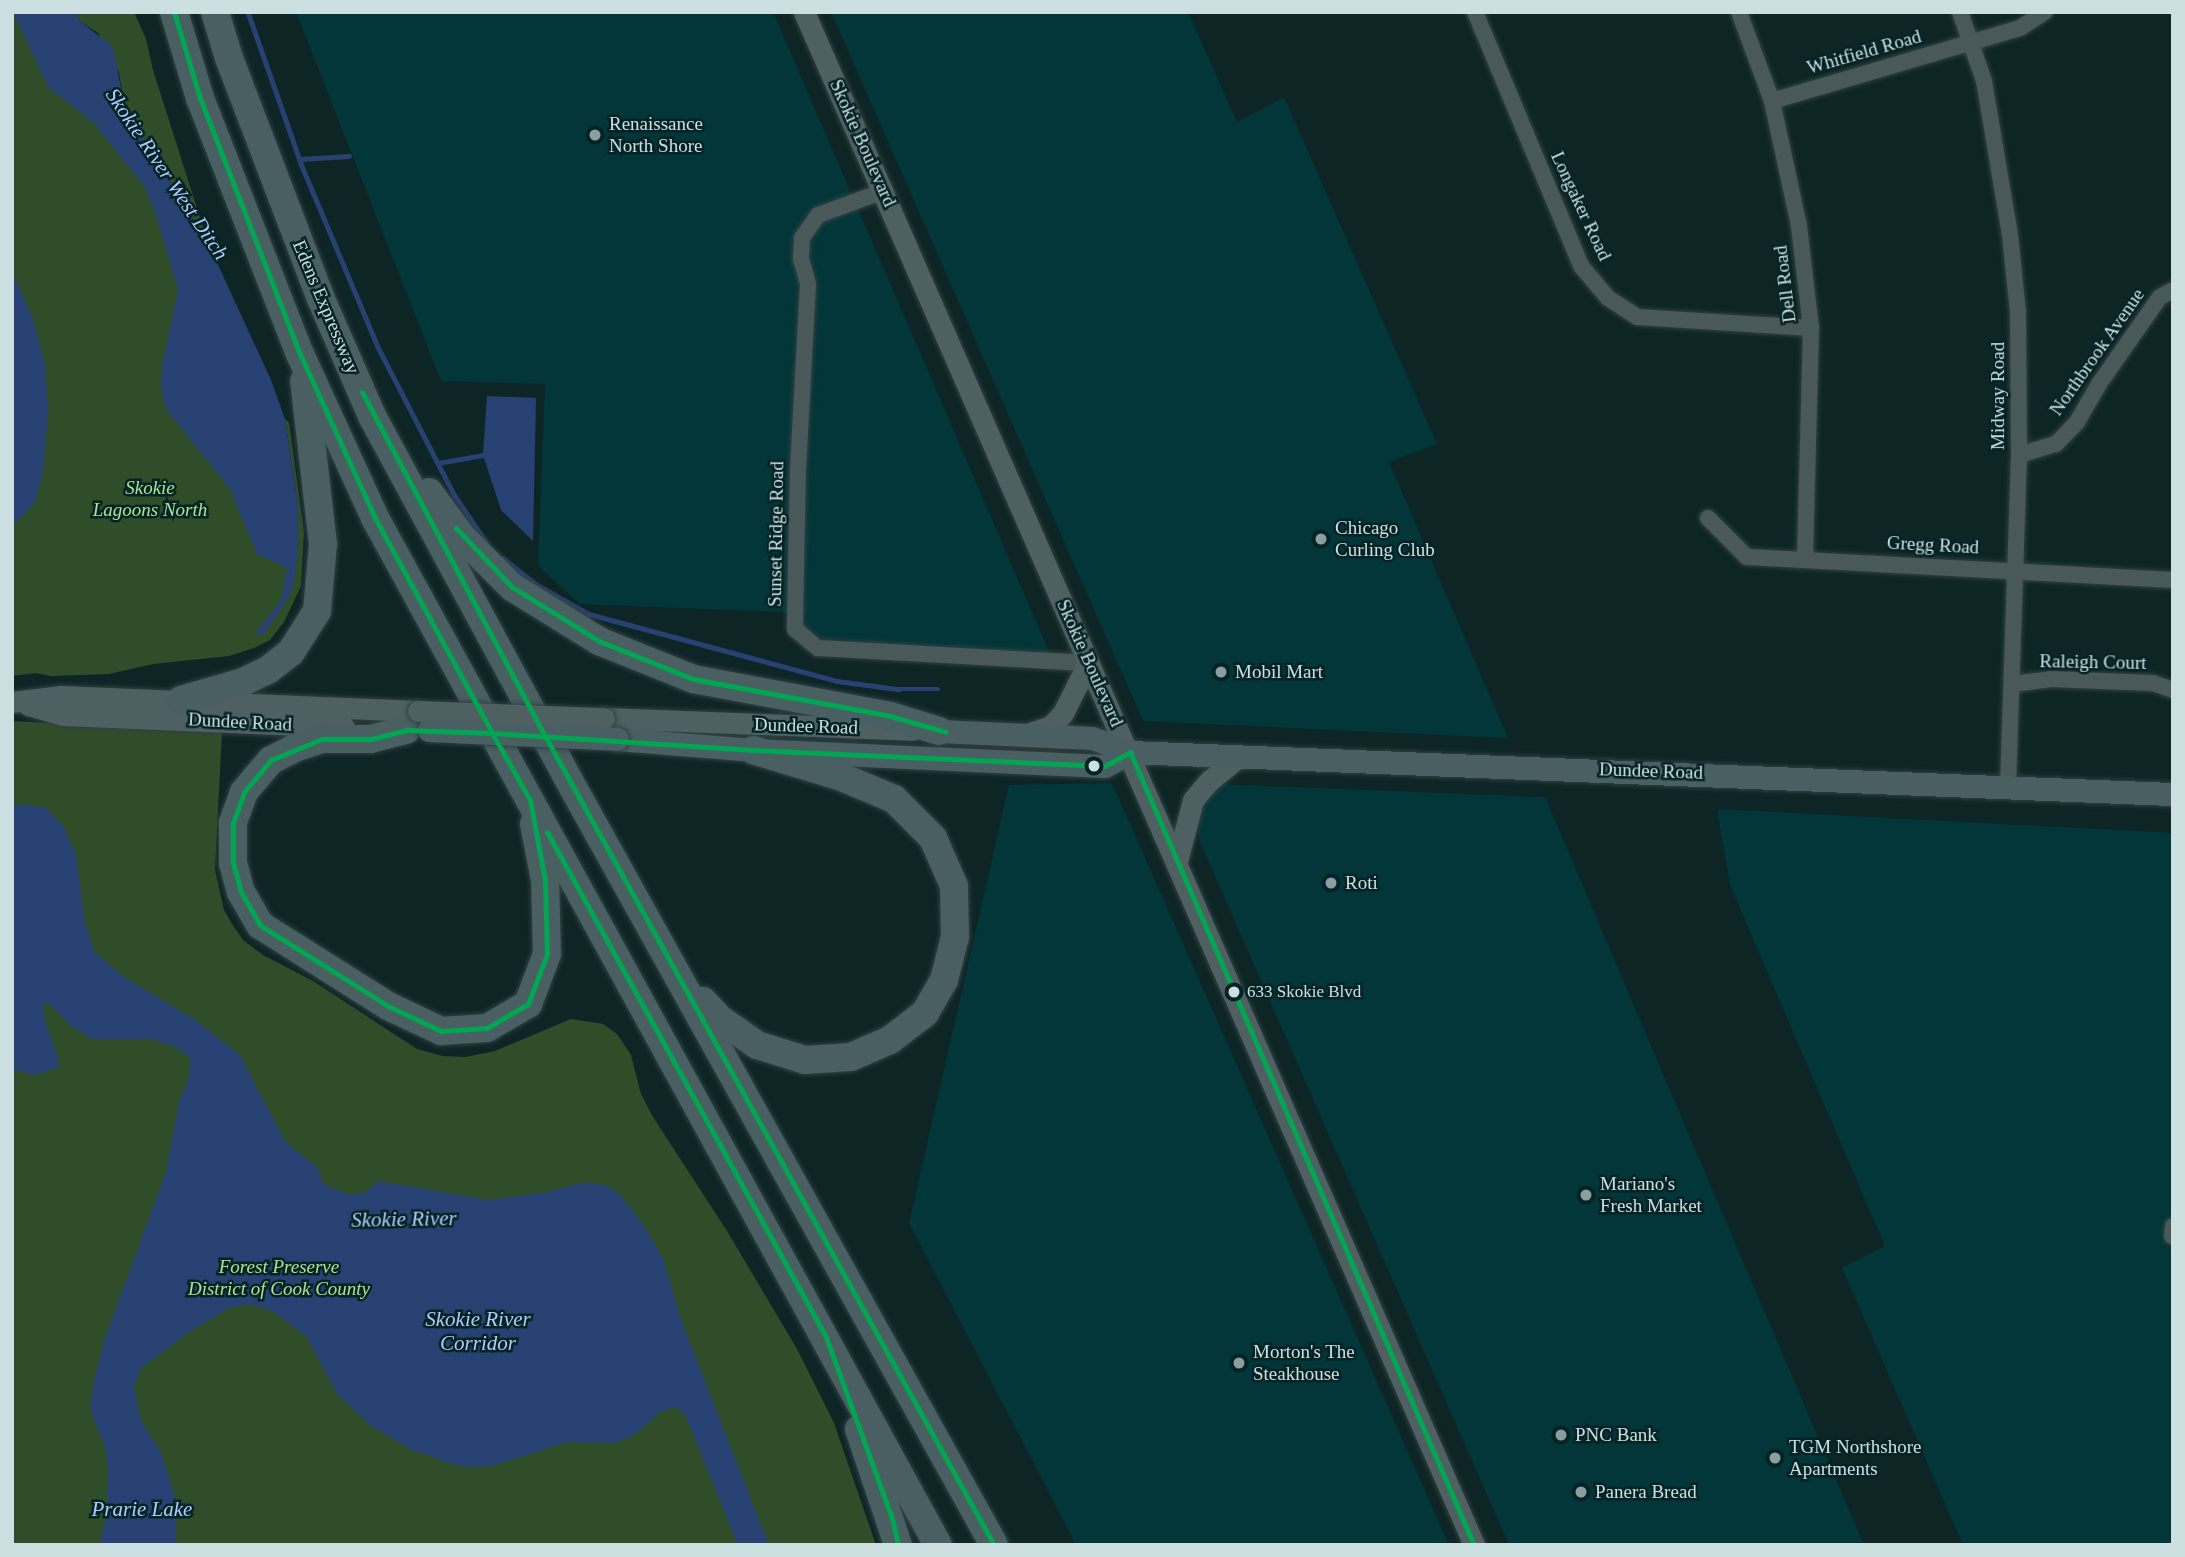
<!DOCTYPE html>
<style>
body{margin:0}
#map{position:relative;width:2185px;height:1557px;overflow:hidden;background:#0e2526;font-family:Georgia,serif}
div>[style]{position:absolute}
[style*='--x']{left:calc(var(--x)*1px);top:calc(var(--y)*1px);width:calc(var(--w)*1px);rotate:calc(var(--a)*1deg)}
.built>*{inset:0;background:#023639}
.green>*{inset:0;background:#304d29}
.water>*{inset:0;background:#274272}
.stream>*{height:4.5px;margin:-2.25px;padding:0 2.25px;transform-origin:2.25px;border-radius:2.25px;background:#274272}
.roads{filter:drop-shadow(0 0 2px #314142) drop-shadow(0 0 2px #314142)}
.street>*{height:16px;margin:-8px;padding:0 8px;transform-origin:8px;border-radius:8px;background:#495858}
.secondary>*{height:21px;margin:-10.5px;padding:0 10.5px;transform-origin:10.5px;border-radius:10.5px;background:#4f6062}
.primary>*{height:23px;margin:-11.5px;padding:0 11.5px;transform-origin:11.5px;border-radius:11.5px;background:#4a5f62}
.highway>*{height:28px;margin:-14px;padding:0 14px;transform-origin:14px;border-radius:14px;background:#495f62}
.bridges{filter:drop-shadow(0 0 2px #314142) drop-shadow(0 0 2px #314142)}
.secondary-bridge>*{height:21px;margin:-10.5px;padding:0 10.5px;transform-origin:10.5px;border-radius:10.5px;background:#4f6062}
.primary-bridge>*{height:23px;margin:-11.5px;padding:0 11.5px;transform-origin:11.5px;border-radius:11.5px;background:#4a5f62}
.bus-1>*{height:5px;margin:-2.5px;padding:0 2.5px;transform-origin:2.5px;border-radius:2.5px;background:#00a651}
.dots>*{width:19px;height:19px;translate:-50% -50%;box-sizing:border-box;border:4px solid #052325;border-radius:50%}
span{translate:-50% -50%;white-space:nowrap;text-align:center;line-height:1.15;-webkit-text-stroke:5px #052325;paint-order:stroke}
.bus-label{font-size:17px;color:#cce0e1}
.left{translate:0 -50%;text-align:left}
.street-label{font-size:19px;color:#cce0e1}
.poi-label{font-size:19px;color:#cce0e1}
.park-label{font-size:19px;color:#a8e491;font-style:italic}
.water-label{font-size:21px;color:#b0ccfd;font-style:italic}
.frame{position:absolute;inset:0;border:14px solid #cce0e1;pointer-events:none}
</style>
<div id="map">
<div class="built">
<i style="clip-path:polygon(296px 12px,773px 12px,1051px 656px,830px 643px,783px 612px,580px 604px,538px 566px,545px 384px,441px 381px)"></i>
<i style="clip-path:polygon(831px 12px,1188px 12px,1237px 122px,1284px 97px,1437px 444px,1389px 462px,1508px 738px,1143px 721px)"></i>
<i style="clip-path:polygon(1112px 783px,1228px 1045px,1449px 1545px,1076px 1545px,909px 1223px,1009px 785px)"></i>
<i style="clip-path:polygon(1215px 784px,1545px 797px,1864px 1545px,1509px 1545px,1200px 842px,1195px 813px)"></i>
<i style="clip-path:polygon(1717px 809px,2173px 833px,2173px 1545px,1963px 1545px,1842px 1268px,1885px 1246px,1730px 885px)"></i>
</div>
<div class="green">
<i style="clip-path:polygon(12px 12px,43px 12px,195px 236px,295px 578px,298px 506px,285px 419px,289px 422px,304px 532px,301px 586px,284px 622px,270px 640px,254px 648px,229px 656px,153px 664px,109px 674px,51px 676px,36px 673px,12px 676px)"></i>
<i style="clip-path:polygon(76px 12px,134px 12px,146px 39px,153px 70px,208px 243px,125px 109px,119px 73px,98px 33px,80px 21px)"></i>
<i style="clip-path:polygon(12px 721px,222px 732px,215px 870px,224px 910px,232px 924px,243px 940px,263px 955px,313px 981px,417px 1049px,443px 1056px,466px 1057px,495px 1051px,571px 1019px,603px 1024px,617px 1034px,631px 1055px,641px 1094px,653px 1117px,727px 1231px,797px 1349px,834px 1423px,876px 1545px,12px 1545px)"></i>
</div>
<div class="water">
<i style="clip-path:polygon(13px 12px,76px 12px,80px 21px,113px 47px,125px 109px,208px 243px,271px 380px,285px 419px,298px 506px,298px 543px,295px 578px,289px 597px,265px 632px,257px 636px,257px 631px,281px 600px,287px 568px,257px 554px,230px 489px,166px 409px,161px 389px,162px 367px,178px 290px,155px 212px,144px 186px,93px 122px,48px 87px)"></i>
<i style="clip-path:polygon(12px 272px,32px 316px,45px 363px,48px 411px,43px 473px,34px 504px,12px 527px)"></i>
<i style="clip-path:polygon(487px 396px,536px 398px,533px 541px,501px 510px,483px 455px)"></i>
<i style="clip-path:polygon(12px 804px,45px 807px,63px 826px,76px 854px,84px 918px,94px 952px,124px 977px,194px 1019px,240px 1055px,285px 1141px,318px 1168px,323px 1184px,348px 1194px,363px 1194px,379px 1181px,488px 1200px,548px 1192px,585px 1182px,608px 1186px,620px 1195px,643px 1224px,663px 1258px,681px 1320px,769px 1545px,738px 1545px,685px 1414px,676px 1407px,660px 1412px,634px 1435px,615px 1443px,567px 1442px,492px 1466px,467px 1467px,449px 1463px,408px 1448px,371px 1426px,338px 1395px,306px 1336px,272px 1311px,249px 1304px,229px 1308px,192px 1330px,142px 1367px,134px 1386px,141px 1421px,161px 1452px,175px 1497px,176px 1545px,100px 1545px,107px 1510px,108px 1473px,106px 1450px,90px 1408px,93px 1385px,104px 1341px,166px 1172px,179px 1102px,189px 1078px,190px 1058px,176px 1047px,151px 1039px,92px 1039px,72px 1027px,47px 1002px,43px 1005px,44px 1017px,59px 1061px,58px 1068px,34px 1075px,12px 1069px)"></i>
</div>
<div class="stream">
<i style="--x:248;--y:12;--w:163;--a:70.7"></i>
<i style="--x:302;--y:166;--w:196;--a:67.2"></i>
<i style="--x:378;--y:347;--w:168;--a:62.7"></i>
<i style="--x:455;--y:496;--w:57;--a:55.8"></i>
<i style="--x:300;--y:159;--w:49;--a:-3.5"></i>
<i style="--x:438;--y:463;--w:46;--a:-10.1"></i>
<i style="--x:503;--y:558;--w:43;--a:38.5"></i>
<i style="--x:537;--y:585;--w:60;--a:29.1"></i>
<i style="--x:589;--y:614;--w:257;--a:15.1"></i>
<i style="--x:837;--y:681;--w:62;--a:7.5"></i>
<i style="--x:898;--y:689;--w:40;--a:0"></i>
</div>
<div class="roads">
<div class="street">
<i style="--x:1475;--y:12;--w:275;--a:67.3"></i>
<i style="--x:1581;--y:266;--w:42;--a:49.8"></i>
<i style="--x:1608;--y:298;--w:35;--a:33"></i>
<i style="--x:1637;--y:317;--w:174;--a:3.6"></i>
<i style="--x:1739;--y:12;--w:95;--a:69.7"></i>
<i style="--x:1772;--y:101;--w:128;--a:77.8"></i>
<i style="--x:1799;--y:226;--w:103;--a:83.3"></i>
<i style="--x:1811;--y:328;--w:232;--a:91.5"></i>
<i style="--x:1960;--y:12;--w:73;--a:70.8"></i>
<i style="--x:1984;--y:81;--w:156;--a:80.4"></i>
<i style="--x:2010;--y:235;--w:78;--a:84.1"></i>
<i style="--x:2018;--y:313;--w:142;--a:89.6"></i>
<i style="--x:2019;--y:455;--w:330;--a:91.9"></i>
<i style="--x:1772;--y:101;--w:259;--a:-16.4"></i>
<i style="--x:2020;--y:28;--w:30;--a:-33"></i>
<i style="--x:884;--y:191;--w:70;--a:160"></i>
<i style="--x:818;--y:215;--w:28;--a:125"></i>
<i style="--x:802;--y:238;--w:21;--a:93"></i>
<i style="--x:801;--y:259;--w:26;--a:74"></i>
<i style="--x:808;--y:284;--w:182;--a:93.1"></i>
<i style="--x:798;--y:466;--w:163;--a:91.1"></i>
<i style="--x:795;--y:629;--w:30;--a:40"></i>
<i style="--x:818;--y:648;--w:270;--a:3.2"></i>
<i style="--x:2019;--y:455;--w:39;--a:-17"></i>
<i style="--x:2056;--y:444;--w:30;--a:-46"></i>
<i style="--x:2077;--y:422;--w:44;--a:-59.9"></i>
<i style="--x:2099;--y:384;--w:106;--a:-55"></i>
<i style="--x:2160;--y:297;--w:15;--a:-28"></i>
<i style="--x:1708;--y:518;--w:55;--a:45"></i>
<i style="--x:1747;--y:557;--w:427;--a:3.1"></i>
<i style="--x:2012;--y:684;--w:38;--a:-7"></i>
<i style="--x:2050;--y:679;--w:103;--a:2.2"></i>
<i style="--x:2153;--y:683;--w:21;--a:19"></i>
<i style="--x:2172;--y:1236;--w:10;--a:-84"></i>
</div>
<div class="secondary">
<i style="--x:804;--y:12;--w:1673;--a:66.39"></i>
<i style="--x:12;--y:702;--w:48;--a:-7.1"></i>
<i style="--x:60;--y:696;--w:358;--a:2.4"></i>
<i style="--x:28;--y:705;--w:36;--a:16"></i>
<i style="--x:63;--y:715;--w:281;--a:2.4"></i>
<i style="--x:604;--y:718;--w:309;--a:2.2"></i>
<i style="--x:1027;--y:734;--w:25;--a:-18"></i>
<i style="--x:1051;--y:726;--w:18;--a:-47"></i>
<i style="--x:1063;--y:713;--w:56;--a:-63.4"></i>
<i style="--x:1177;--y:861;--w:63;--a:-75.3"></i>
<i style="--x:1193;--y:800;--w:25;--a:-50"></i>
<i style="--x:1209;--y:781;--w:41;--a:-39.1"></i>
</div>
<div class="primary">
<i style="--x:939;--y:731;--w:153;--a:2.6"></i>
<i style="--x:1092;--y:738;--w:40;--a:20.2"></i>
<i style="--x:1130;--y:752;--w:1044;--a:2.31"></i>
<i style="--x:617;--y:739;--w:136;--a:4.6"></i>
<i style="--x:753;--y:750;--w:352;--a:2.6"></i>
<i style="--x:1105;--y:766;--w:29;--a:-29"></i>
</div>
<div class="highway">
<i style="--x:174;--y:12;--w:90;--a:73.2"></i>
<i style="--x:200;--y:98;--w:275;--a:68.7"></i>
<i style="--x:300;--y:354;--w:180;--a:65.4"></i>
<i style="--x:375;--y:518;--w:1171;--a:61.27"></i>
<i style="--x:215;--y:12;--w:48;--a:73.1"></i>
<i style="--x:229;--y:58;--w:258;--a:69.1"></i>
<i style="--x:321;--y:299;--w:128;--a:66.4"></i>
<i style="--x:372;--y:416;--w:429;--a:61.6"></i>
<i style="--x:576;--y:793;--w:860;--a:60.93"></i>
<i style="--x:429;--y:492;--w:57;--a:53.5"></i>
<i style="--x:463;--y:538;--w:69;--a:45"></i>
<i style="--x:512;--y:587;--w:102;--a:31.8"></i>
<i style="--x:599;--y:641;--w:101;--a:22"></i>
<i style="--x:693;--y:679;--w:200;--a:10.6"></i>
<i style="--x:890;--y:716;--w:51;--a:17"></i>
<i style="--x:181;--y:700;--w:65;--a:-16.2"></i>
<i style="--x:243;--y:682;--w:28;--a:-26"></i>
<i style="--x:268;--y:670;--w:29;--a:-38"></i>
<i style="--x:291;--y:652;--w:49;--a:-57.6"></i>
<i style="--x:317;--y:611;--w:67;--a:-84.9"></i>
<i style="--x:323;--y:544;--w:164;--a:-96.6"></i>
<i style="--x:406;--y:730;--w:36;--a:166"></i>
<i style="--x:371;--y:739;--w:49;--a:180"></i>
<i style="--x:322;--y:739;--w:28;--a:162"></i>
<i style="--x:295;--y:748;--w:27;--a:153"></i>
<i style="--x:271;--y:760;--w:42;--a:130.2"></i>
<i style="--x:244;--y:792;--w:33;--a:110"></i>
<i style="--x:233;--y:823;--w:40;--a:90"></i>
<i style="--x:233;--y:863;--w:30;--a:75"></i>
<i style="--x:241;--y:892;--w:38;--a:60"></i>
<i style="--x:260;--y:925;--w:151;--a:32.3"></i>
<i style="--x:388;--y:1006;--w:59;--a:25.3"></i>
<i style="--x:441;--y:1031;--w:46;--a:-3.7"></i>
<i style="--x:487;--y:1028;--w:48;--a:-30.3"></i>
<i style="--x:528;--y:1004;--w:53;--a:-69.2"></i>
<i style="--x:547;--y:954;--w:74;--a:-91.5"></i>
<i style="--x:545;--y:880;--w:57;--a:-101.1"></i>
<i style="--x:703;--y:1001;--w:26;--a:47"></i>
<i style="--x:721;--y:1020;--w:44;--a:34.8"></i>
<i style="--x:757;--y:1045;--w:50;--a:17.4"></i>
<i style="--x:805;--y:1060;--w:46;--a:-3.7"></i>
<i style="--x:851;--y:1057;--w:43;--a:-23.6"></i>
<i style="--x:890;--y:1040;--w:44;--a:-37.6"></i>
<i style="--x:925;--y:1013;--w:38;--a:-60"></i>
<i style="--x:944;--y:980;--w:44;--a:-75.7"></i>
<i style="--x:955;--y:937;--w:51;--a:-91.1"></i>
<i style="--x:954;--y:886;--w:52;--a:-113.6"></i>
<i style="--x:933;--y:838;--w:55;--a:-135"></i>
<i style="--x:894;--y:799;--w:60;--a:-157.3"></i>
<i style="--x:839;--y:776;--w:90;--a:-163.2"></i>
<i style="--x:859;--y:1429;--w:122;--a:71.4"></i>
</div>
</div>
<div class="bridges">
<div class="secondary-bridge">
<i style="--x:418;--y:711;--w:186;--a:2.2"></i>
</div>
<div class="primary-bridge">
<i style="--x:429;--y:730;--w:188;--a:2.7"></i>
</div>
</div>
<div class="bus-1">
<i style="--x:174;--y:12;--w:90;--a:73.2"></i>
<i style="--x:200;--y:98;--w:275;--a:68.7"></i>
<i style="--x:300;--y:354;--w:180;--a:65.4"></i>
<i style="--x:375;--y:518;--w:245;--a:61.4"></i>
<i style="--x:362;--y:392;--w:379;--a:62"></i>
<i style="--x:540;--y:727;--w:936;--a:60.97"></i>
<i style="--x:456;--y:528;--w:81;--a:46.5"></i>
<i style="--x:512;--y:587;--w:102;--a:31.8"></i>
<i style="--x:599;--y:641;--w:101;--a:22"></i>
<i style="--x:693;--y:679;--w:200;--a:10.6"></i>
<i style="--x:890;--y:716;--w:58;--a:15.9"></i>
<i style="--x:406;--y:730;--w:86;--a:2"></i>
<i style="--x:492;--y:733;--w:77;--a:60.4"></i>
<i style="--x:530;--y:800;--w:81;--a:79.4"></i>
<i style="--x:545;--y:880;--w:74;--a:88.5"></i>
<i style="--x:547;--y:954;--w:53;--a:110.8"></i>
<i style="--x:528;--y:1004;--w:48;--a:149.7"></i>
<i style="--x:487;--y:1028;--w:46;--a:176.3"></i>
<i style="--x:441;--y:1031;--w:59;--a:-154.7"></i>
<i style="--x:388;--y:1006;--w:151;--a:-147.7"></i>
<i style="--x:260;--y:925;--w:38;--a:-120"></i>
<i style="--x:241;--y:892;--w:30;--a:-105"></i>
<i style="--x:233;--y:863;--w:40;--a:-90"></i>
<i style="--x:233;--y:823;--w:33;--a:-70"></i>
<i style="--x:244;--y:792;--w:42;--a:-49.8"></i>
<i style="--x:271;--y:760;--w:55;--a:-22.4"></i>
<i style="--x:322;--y:739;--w:49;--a:0"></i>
<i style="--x:371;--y:739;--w:36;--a:-14"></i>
<i style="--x:492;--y:733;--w:262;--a:3.7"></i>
<i style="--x:753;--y:750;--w:352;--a:2.6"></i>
<i style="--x:1105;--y:766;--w:29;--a:-29"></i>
<i style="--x:1130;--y:752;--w:864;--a:66.55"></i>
<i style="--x:547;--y:832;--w:577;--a:61.08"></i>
<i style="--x:826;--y:1337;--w:193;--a:70"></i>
<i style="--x:892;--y:1518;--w:28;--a:77"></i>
</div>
<div class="dots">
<i style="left:595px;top:135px;background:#8a9fa0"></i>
<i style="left:1321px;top:539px;background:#8a9fa0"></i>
<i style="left:1221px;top:672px;background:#8a9fa0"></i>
<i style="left:1094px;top:766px;background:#cce0e1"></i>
<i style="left:1331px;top:883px;background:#8a9fa0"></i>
<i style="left:1234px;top:992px;background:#cce0e1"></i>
<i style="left:1586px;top:1195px;background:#8a9fa0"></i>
<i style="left:1239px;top:1363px;background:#8a9fa0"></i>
<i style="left:1561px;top:1435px;background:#8a9fa0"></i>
<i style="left:1775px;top:1458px;background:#8a9fa0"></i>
<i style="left:1581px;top:1492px;background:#8a9fa0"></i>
</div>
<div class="bus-label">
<span class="left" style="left:1247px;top:992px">633 Skokie Blvd</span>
</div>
<div class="street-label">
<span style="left:1864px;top:52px;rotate:-16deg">Whitfield Road</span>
<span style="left:863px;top:143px;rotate:66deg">Skokie Boulevard</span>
<span style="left:1581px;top:206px;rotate:65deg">Longaker Road</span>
<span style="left:1785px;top:284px;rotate:-97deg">Dell Road</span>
<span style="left:326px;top:307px;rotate:67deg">Edens Expressway</span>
<span style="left:2097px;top:352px;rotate:-55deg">Northbrook Avenue</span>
<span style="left:1998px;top:396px;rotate:-90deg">Midway Road</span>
<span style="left:776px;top:534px;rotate:-89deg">Sunset Ridge Road</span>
<span style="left:1933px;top:545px;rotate:3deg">Gregg Road</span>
<span style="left:2093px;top:662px;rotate:1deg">Raleigh Court</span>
<span style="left:1090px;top:663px;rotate:66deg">Skokie Boulevard</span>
<span style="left:240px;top:722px;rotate:3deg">Dundee Road</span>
<span style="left:806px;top:726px;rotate:2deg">Dundee Road</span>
<span style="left:1651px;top:771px;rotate:2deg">Dundee Road</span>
</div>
<div class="poi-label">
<span class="left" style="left:609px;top:135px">Renaissance<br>North Shore</span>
<span class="left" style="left:1335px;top:539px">Chicago<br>Curling Club</span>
<span class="left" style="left:1235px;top:672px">Mobil Mart</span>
<span class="left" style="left:1345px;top:883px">Roti</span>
<span class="left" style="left:1600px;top:1195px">Mariano's<br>Fresh Market</span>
<span class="left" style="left:1253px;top:1363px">Morton's The<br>Steakhouse</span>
<span class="left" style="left:1575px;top:1435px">PNC Bank</span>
<span class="left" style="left:1789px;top:1458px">TGM Northshore<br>Apartments</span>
<span class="left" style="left:1595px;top:1492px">Panera Bread</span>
</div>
<div class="park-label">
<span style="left:150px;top:499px">Skokie<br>Lagoons North</span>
<span style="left:279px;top:1278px">Forest Preserve<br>District of Cook County</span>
</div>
<div class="water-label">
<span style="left:167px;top:174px;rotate:56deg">Skokie River West Ditch</span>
<span style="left:404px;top:1219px;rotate:-1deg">Skokie River</span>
<span style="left:478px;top:1331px">Skokie River<br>Corridor</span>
<span style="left:142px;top:1509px">Prarie Lake</span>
</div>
<div class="frame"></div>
</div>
